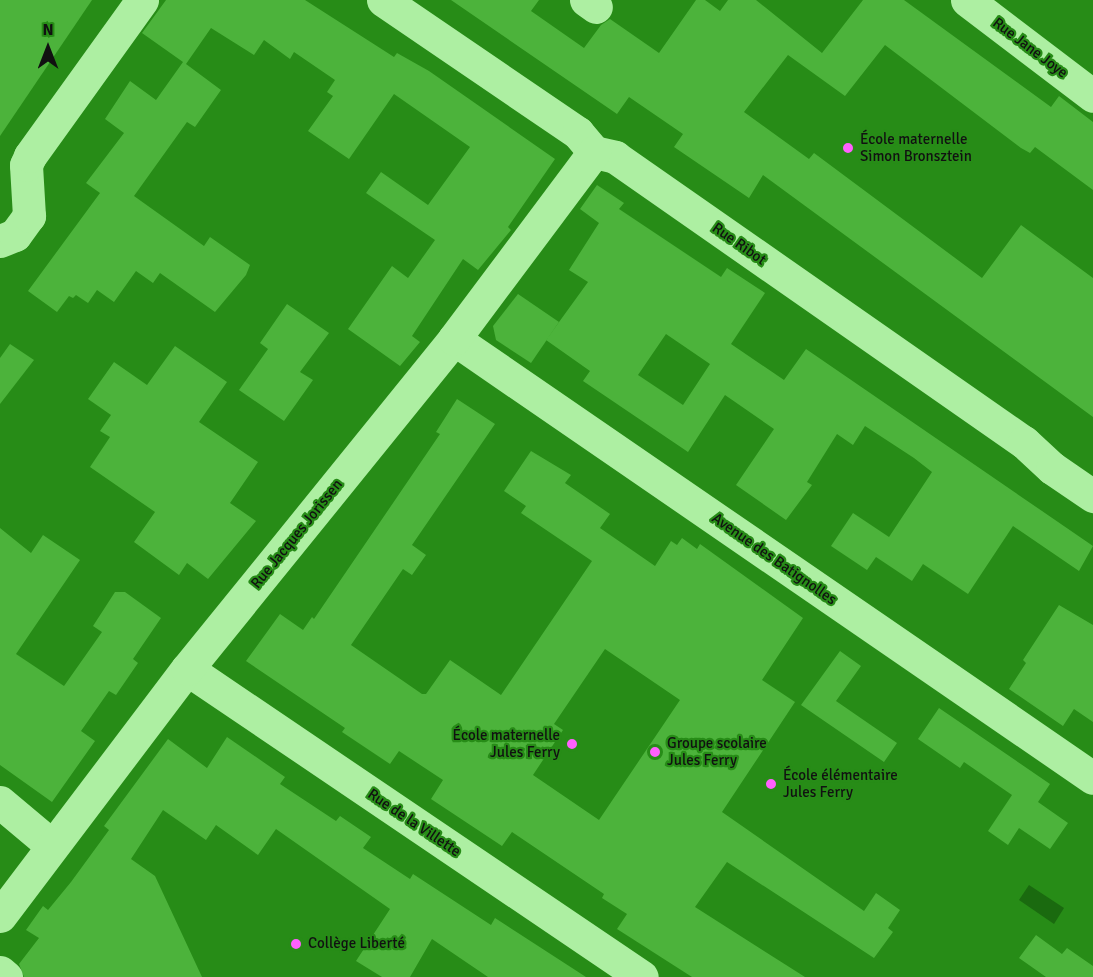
<!DOCTYPE html>
<meta charset="utf-8">
<style>
body{margin:0}
#map{position:relative;width:1093px;height:977px;overflow:hidden;background:#278c17;font-family:Signika,sans-serif}
div>[style]{position:absolute}
[style*='--x']{left:calc(var(--x)*1px);top:calc(var(--y)*1px);width:calc(var(--w)*1px);rotate:calc(var(--a)*1deg)}
.water>*{inset:0;background:#1a6a0f}
.building>*{inset:0;background:#4cb33b}
.minor>*{height:33px;margin:-16.5px;padding:0 16.5px;transform-origin:16.5px;border-radius:16.5px;background:#adefa2}
.dots>*{width:16px;height:16px;translate:-50% -50%;box-sizing:border-box;border:3px solid #278c17;border-radius:50%}
span{translate:-50% -50%;white-space:nowrap;text-align:center;line-height:1.15;-webkit-text-stroke:4.5px #278c17;paint-order:stroke}
.street-label{font-size:15px;color:#111}
.poi-label{font-size:15px;color:#111}
.left{translate:0 -50%;text-align:left}
.right{translate:-100% -50%;text-align:right}
.north{position:absolute;left:18px;top:18px;width:60px;height:60px;-webkit-text-stroke:4px #278c17;paint-order:stroke;rotate:0deg;font-size:16px;font-weight:700;line-height:24px;text-align:center;color:#111}
.north::after{content:'';display:block;margin:auto;width:21px;height:27px;background:#111;clip-path:polygon(50% 0,100% 100%,50% 72%,0 100%)}
</style>
<div id="map">
<div class="water">
<i style="clip-path:polygon(1029px 885px,1064px 908px,1054px 924px,1019px 900px)"></i>
</div>
<div class="building">
<i style="clip-path:polygon(0 0,92px 0,0 136px)"></i>
<i style="clip-path:polygon(166px 0,305px 0,394px 57px,397px 53px,429px 71px,555px 159px,508px 227px,511px 230px,478px 270px,463px 259px,412px 336px,420px 342px,400px 366px,348px 329px,392px 266px,408px 278px,435px 240px,366px 193px,381px 172px,428px 205px,470px 147px,394px 94px,349px 159px,308px 131px,333px 96px,327px 92px,335px 80px,294px 52px,290px 59px,264px 40px,254px 55px,211px 28px,186px 64px,221px 90px,195px 127px,187px 122px,134px 196px,204px 246px,210px 237px,250px 265px,246px 275px,215px 312px,160px 273px,153px 283px,136px 271px,114px 302px,97px 290px,88px 303px,76px 295px,73px 298px,69px 296px,57px 312px,28px 291px,100px 193px,86px 183px,124px 133px,105px 119px,130px 81px,156px 100px,183px 62px,142px 33px)"></i>
<i style="clip-path:polygon(451px 0,539px 0,531px 11px,584px 48px,601px 25px,610px 19px,659px 53px,696px 0,705px 0,720px 11px,728px 0,756px 0,822px 53px,863px 0,904px 0,1051px 107px,1059px 96px,1093px 122px,1093px 190px,1035px 147px,1030px 153px,1021px 148px,885px 45px,845px 96px,788px 55px,744px 112px,809px 159px,814px 153px,982px 278px,1021px 225px,1093px 278px,1093px 417px,763px 175px,749px 198px,674px 147px,683px 134px,629px 97px,617px 114px)"></i>
<i style="clip-path:polygon(evenodd,597px 185px,624px 203px,619px 209px,721px 277px,727px 268px,765px 293px,731px 344px,784px 380px,806px 349px,1093px 546px,1079px 571px,1013px 526px,968px 594px,923px 564px,912px 581px,876px 557px,867px 570px,831px 546px,853px 513px,889px 537px,932px 472px,914px 458px,865px 426px,853px 445px,837px 434px,807px 482px,812px 485px,786px 520px,736px 485px,774px 429px,725px 395px,688px 452px,583px 381px,590px 371px,546px 340px,588px 282px,569px 270px,599px 223px,580px 209px,597px 185px,666px 334px,710px 364px,683px 405px,638px 375px,666px 334px)"></i>
<i style="clip-path:polygon(518px 294px,559px 322px,531px 363px,496px 340px,493px 326px)"></i>
<i style="clip-path:polygon(287px 304px,329px 333px,300px 372px,313px 380px,284px 421px,239px 390px,268px 349px,260px 343px)"></i>
<i style="clip-path:polygon(10px 344px,34px 360px,0 404px,0 358px)"></i>
<i style="clip-path:polygon(175px 346px,227px 382px,199px 422px,258px 462px,230px 503px,256px 521px,208px 579px,187px 563px,179px 575px,134px 542px,155px 512px,90px 467px,110px 437px,100px 431px,111px 415px,88px 399px,114px 362px,147px 385px)"></i>
<i style="clip-path:polygon(evenodd,457px 399px,495px 424px,412px 545px,426px 555px,412px 575px,403px 569px,351px 645px,422px 694px,426px 694px,450px 660px,501px 695px,592px 561px,521px 513px,526px 506px,504px 491px,531px 451px,571px 475px,565px 483px,610px 514px,600px 528px,655px 566px,671px 541px,677px 545px,682px 538px,697px 549px,700px 544px,803px 618px,762px 680px,795px 702px,722px 812px,864px 911px,876px 893px,900px 910px,888px 928px,893px 932px,874px 958px,727px 862px,695px 907px,805px 977px,692px 977px,617px 929px,627px 914px,602px 898px,604px 894px,512px 832px,502px 846px,431px 799px,443px 780px,399px 751px,390px 764px,342px 732px,345px 728px,246px 661px,280px 614px,303px 630px,312px 617px,314px 619px,440px 434px,436px 432px,457px 399px,605px 649px,680px 700px,599px 820px,533px 775px,563px 730px,554px 724px,605px 649px)"></i>
<i style="clip-path:polygon(0 528px,31px 553px,43px 535px,80px 560px,16px 654px,64px 686px,102px 632px,93px 626px,115px 592px,125px 592px,161px 618px,133px 659px,138px 663px,116px 695px,109px 691px,81px 731px,95px 741px,52px 802px,0 765px)"></i>
<i style="clip-path:polygon(1059px 605px,1093px 625px,1093px 722px,1074px 709px,1063px 726px,1009px 689px,1026px 663px,1023px 660px)"></i>
<i style="clip-path:polygon(840px 651px,861px 666px,836px 701px,897px 743px,884px 762px,801px 705px)"></i>
<i style="clip-path:polygon(939px 708px,1050px 784px,1038px 802px,1068px 823px,1050px 849px,1019px 828px,1008px 845px,988px 831px,1012px 795px,964px 762px,960px 768px,918px 739px)"></i>
<i style="clip-path:polygon(227px 737px,285px 777px,280px 784px,336px 821px,340px 816px,371px 837px,363px 848px,410px 879px,413px 874px,491px 925px,495px 918px,586px 977px,488px 977px,432px 939px,410px 977px,382px 977px,356px 961px,390px 909px,276px 829px,258px 855px,216px 825px,206px 840px,163px 810px,131px 859px,155px 876px,202px 977px,24px 977px,19px 964px,39px 938px,26px 930px,43px 906px,48px 910px,71px 882px,109px 830px,104px 826px,168px 739px,207px 768px)"></i>
<i style="clip-path:polygon(1036px 935px,1062px 954px,1067px 948px,1093px 966px,1093px 977px,1046px 977px,1019px 958px)"></i>
</div>
<div class="minor">
<i style="--x:383;--y:0;--w:236;--a:34.3"></i>
<i style="--x:578;--y:133;--w:25;--a:50"></i>
<i style="--x:594;--y:152;--w:22;--a:13"></i>
<i style="--x:615;--y:157;--w:499;--a:34.9"></i>
<i style="--x:1024;--y:442;--w:38;--a:43"></i>
<i style="--x:1052;--y:468;--w:50;--a:34.3"></i>
<i style="--x:586;--y:0;--w:12;--a:35"></i>
<i style="--x:967;--y:0;--w:158;--a:37.3"></i>
<i style="--x:0;--y:241;--w:16;--a:-22"></i>
<i style="--x:15;--y:235;--w:24;--a:-54"></i>
<i style="--x:29;--y:216;--w:51;--a:-93.4"></i>
<i style="--x:26;--y:165;--w:10;--a:-66"></i>
<i style="--x:30;--y:156;--w:192;--a:-54.3"></i>
<i style="--x:454;--y:339;--w:775;--a:34.49"></i>
<i style="--x:187;--y:669;--w:549;--a:34.09"></i>
<i style="--x:0;--y:802;--w:67;--a:40.1"></i>
<i style="--x:0;--y:916;--w:310;--a:-52.9"></i>
<i style="--x:187;--y:669;--w:424;--a:-51"></i>
<i style="--x:454;--y:339;--w:234;--a:-53.2"></i>
<i style="--x:0;--y:972;--w:8;--a:40"></i>
</div>
<div class="dots">
<i style="left:848px;top:148px;background:#ff60fd"></i>
<i style="left:572px;top:744px;background:#ff60fd"></i>
<i style="left:655px;top:752px;background:#ff60fd"></i>
<i style="left:771px;top:784px;background:#ff60fd"></i>
<i style="left:296px;top:944px;background:#ff60fd"></i>
</div>
<div class="street-label">
<span style="left:1030px;top:48px;rotate:37deg">Rue Jane Joye</span>
<span style="left:739px;top:244px;rotate:35deg">Rue Ribot</span>
<span style="left:297px;top:534px;rotate:-51deg">Rue Jacques Jorissen</span>
<span style="left:774px;top:559px;rotate:35deg">Avenue des Batignolles</span>
<span style="left:414px;top:823px;rotate:34deg">Rue de la Villette</span>
</div>
<div class="poi-label">
<span class="left" style="left:860px;top:148px">École maternelle<br>Simon Bronsztein</span>
<span class="right" style="left:560px;top:744px">École maternelle<br>Jules Ferry</span>
<span class="left" style="left:667px;top:752px">Groupe scolaire<br>Jules Ferry</span>
<span class="left" style="left:783px;top:784px">École élémentaire<br>Jules Ferry</span>
<span class="left" style="left:308px;top:944px">Collège Liberté</span>
</div>
<div class="north">N</div>
</div>
